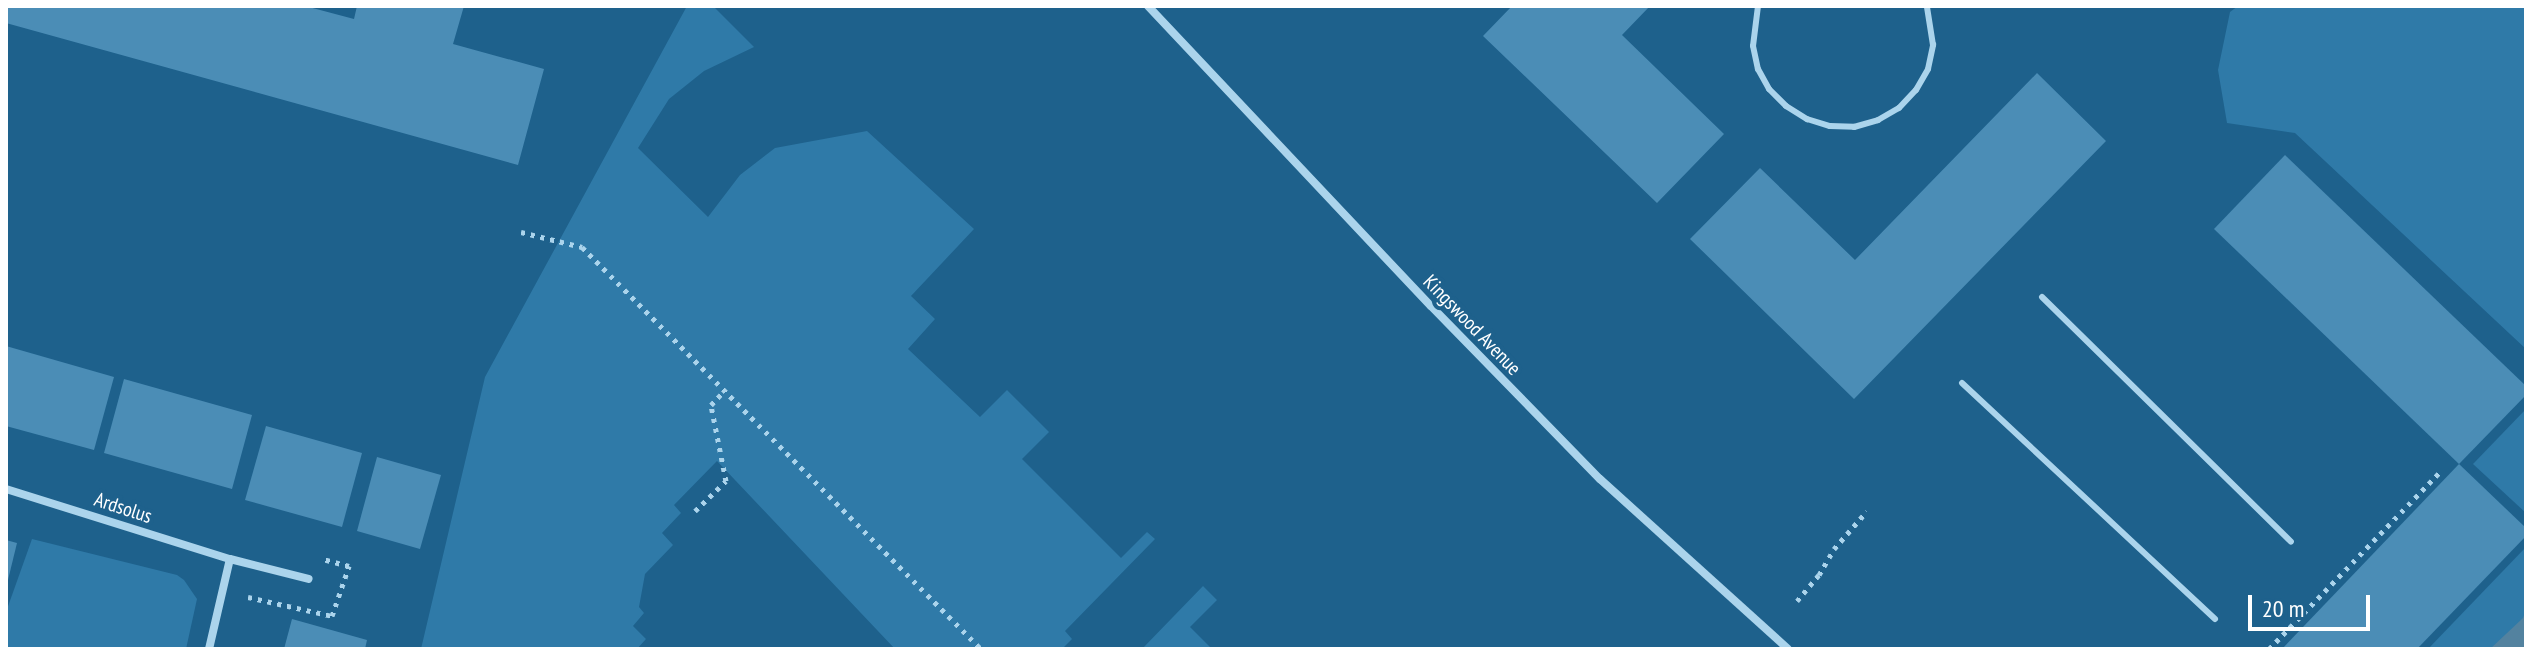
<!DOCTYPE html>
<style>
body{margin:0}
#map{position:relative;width:2532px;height:655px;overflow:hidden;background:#1e618c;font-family:"PT Sans Narrow",sans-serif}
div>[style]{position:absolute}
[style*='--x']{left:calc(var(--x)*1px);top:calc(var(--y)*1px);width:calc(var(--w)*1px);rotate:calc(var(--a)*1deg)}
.green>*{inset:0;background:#2f7aa8}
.water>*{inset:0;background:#53829f}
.building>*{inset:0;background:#4b8db6}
.path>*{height:5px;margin-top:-2.5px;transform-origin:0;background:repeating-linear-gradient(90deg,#abd4ec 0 4px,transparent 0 10px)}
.lane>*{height:6px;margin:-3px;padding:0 3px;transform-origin:3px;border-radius:3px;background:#abd4ec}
.street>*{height:8px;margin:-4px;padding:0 4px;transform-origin:4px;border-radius:4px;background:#abd4ec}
span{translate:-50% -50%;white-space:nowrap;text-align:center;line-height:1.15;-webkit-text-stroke:8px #1e618c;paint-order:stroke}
.street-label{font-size:20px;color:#fff}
.frame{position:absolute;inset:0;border:8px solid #fff;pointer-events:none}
.scale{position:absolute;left:2248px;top:595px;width:122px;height:36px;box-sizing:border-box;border:4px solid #fff;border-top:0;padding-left:10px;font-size:24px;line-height:28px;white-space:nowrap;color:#fff;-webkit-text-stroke:6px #1e618c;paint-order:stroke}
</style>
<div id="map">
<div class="green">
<i style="clip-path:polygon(687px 6px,713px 6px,754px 47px,704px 71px,669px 99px,638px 148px,708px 217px,740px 175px,775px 148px,867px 131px,974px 229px,911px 296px,935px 319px,908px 349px,980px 417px,1007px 390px,1049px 432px,1022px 459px,1121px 558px,1147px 532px,1155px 539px,1065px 631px,1072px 639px,1062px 649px,895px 649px,717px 461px,674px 505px,681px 513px,662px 533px,673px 545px,645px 574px,639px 607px,644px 613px,633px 626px,646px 639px,637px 649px,421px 649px,485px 377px)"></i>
<i style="clip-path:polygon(2238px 6px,2526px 6px,2526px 349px,2295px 133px,2227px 123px,2218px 70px,2230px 12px)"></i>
<i style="clip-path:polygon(2526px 409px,2526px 513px,2473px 464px)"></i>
<i style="clip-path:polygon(32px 539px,177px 575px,184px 580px,197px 599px,186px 649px,6px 649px,6px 612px)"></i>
<i style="clip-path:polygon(2526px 547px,2526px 649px,2428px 649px)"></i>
<i style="clip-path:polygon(1203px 586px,1217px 600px,1190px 627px,1212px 649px,1142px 649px)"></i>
</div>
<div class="water">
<i style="clip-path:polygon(2526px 610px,2526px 649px,2490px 649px,2523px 618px)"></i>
</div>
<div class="building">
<i style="clip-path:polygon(6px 6px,305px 6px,354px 19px,357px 6px,464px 6px,453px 44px,544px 69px,518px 165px,6px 23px)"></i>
<i style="clip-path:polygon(1512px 6px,1650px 6px,1622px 35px,1724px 134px,1657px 203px,1483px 36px)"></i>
<i style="clip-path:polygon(2037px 73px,2106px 141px,1854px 399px,1690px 239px,1760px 168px,1855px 260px)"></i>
<i style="clip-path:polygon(2285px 155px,2526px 386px,2526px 395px,2459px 464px,2214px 229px)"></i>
<i style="clip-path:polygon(6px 346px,114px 377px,94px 450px,6px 426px)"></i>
<i style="clip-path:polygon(124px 379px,252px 415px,232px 489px,104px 453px)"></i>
<i style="clip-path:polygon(266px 426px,362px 453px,342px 527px,245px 500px)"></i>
<i style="clip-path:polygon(377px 457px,441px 475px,420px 549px,357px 531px)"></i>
<i style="clip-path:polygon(2459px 464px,2526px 528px,2526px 536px,2417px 649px,2282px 649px)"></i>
<i style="clip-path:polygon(6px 540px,17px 543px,7px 584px,6px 584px)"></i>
<i style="clip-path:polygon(292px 619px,367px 640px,365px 649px,284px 649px)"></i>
</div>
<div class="path">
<i style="--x:521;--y:232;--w:63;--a:13.8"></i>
<i style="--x:582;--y:247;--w:566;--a:45.21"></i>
<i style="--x:695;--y:511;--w:43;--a:-44.1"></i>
<i style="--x:726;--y:481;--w:77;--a:-101.2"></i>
<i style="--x:711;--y:405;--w:18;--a:-47"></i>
<i style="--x:248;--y:597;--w:86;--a:12.7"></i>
<i style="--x:332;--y:616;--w:53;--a:-71.2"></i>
<i style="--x:349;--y:566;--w:27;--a:-165"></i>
<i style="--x:1797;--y:601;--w:34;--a:-50"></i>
<i style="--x:1819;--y:575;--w:30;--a:-60"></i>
<i style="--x:1834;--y:549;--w:50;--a:-49"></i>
<i style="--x:2269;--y:649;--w:249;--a:-46"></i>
</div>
<div class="lane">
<i style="--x:1758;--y:6;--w:40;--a:97.1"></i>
<i style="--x:1753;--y:46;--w:24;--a:78"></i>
<i style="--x:1758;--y:69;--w:23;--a:61"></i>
<i style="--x:1769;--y:89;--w:24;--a:45"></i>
<i style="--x:1786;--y:106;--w:25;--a:32"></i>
<i style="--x:1807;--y:119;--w:24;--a:17"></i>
<i style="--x:1830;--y:126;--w:24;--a:2"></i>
<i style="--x:1854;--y:127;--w:25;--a:-16"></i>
<i style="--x:1878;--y:120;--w:24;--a:-30"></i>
<i style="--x:1899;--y:108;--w:25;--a:-47"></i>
<i style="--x:1916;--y:90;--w:24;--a:-60"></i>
<i style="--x:1928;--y:69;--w:25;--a:-78"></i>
<i style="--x:1933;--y:45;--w:39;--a:-99"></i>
<i style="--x:2042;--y:297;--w:349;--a:44.5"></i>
<i style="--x:1962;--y:383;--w:346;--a:43"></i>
</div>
<div class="street">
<i style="--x:1148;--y:6;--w:412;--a:46.7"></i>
<i style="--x:1431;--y:306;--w:242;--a:45.7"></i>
<i style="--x:1600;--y:479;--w:253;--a:42.1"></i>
<i style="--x:6;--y:489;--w:235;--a:17.4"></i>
<i style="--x:209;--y:649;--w:92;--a:-76.9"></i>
<i style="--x:230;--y:559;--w:81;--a:14.2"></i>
</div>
<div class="street-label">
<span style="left:1472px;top:325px;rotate:46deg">Kingswood Avenue</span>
<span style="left:123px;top:508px;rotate:18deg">Ardsolus</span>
</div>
<div class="frame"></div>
<div class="scale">20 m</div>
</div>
